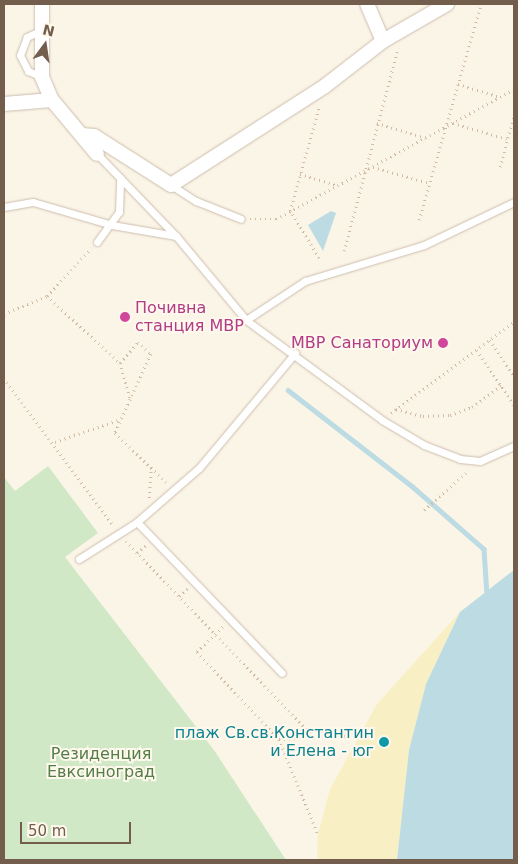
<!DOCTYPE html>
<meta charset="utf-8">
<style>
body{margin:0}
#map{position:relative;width:518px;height:864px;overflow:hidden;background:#fbf5e7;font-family:"DejaVu Sans",sans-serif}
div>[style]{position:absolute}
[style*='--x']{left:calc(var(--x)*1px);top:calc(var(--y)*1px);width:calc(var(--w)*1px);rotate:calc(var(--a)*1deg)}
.green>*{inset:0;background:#d1e8c6}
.sand>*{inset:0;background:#f8f0c4}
.water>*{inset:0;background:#bcdbe3}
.stream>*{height:4.5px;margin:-2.25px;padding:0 2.25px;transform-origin:2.25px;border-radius:2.25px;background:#bcdbe3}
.path>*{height:2.5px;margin-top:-1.25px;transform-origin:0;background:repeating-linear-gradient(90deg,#d3baa3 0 1px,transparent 0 5px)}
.roads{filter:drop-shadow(0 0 1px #ccbdad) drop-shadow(0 0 1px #ccbdad)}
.service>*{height:7px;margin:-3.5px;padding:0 3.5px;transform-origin:3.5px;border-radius:3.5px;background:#fff}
.minor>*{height:14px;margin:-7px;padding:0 7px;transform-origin:7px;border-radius:7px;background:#fff}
.dots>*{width:14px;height:14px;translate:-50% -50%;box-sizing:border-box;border:2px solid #fef8ed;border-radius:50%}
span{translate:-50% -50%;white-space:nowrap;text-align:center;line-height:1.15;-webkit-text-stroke:4px #fef8ed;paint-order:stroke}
.hotel-label{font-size:16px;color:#b23c85}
.left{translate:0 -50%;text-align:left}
.right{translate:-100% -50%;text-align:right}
.culture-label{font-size:16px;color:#0d838f}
.park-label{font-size:16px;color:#547d48}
.frame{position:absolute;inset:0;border:5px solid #735d4d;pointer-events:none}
.north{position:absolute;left:20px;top:20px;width:50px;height:50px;-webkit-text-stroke:4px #fef8ed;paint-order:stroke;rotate:14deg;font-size:14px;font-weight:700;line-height:20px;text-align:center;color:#735d4d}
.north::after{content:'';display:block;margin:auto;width:18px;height:22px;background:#735d4d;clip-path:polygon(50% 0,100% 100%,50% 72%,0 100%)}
.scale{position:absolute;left:20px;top:822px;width:111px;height:22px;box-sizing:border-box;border:2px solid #735d4d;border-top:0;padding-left:6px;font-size:15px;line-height:18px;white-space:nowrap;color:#735d4d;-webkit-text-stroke:4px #fef8ed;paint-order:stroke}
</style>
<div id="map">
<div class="green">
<i style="clip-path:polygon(48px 466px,98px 533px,65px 557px,214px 750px,286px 860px,4px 860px,4px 477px,15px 491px)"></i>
</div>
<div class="sand">
<i style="clip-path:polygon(460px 612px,426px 684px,409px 750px,397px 860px,317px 860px,318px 834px,330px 789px,377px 704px)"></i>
</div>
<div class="water">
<i style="clip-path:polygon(331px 211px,336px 213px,323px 251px,308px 225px)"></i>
<i style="clip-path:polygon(514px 570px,514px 860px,397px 860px,409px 750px,426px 684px,460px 612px)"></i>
</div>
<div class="stream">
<i style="--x:288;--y:390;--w:158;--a:37.8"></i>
<i style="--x:413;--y:487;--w:94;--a:41.1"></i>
<i style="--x:484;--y:549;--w:47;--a:86.3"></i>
</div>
<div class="path">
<i style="--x:458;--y:84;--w:44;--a:17.2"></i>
<i style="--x:377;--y:123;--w:51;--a:17"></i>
<i style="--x:453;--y:123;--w:56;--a:16.5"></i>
<i style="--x:373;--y:167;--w:58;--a:15.9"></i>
<i style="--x:500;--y:167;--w:54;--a:-74.9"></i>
<i style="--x:300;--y:174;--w:39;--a:17"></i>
<i style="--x:250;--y:219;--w:26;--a:0"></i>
<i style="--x:276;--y:219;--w:271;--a:-28.6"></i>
<i style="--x:419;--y:220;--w:225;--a:-74"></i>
<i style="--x:344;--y:251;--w:210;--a:-75.1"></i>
<i style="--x:319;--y:258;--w:55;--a:-121.7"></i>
<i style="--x:290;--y:211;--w:108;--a:-74.4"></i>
<i style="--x:47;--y:296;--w:99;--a:42.5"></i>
<i style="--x:120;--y:363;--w:36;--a:74"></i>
<i style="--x:4;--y:314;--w:47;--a:-22.7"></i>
<i style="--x:47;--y:296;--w:65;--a:-47.5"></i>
<i style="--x:490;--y:340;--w:43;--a:56.3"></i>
<i style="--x:477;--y:350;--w:66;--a:56.1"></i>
<i style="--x:120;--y:363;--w:28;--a:-49"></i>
<i style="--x:138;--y:342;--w:18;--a:43"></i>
<i style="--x:151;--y:354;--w:87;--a:114.5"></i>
<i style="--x:115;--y:433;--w:71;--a:43.9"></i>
<i style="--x:4;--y:378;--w:183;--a:53.4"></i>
<i style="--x:396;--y:409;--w:28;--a:15"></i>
<i style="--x:423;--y:416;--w:27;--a:-2"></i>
<i style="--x:450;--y:415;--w:23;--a:-20"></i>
<i style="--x:472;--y:407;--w:36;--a:-36"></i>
<i style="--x:391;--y:413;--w:153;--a:-36.5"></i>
<i style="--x:55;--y:442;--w:70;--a:-19.2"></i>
<i style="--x:149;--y:498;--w:31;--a:-86"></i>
<i style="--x:424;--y:510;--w:60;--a:-41.6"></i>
<i style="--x:126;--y:541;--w:270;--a:46.2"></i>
<i style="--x:137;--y:553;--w:11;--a:-41"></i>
<i style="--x:179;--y:596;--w:11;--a:-41"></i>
<i style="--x:223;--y:627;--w:36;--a:136"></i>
<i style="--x:197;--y:652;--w:120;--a:46.7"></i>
<i style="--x:279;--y:739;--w:103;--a:67.7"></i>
<i style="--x:279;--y:739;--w:82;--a:-2.8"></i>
</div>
<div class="roads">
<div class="service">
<i style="--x:42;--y:30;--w:17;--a:155"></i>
<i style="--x:27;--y:37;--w:19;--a:111"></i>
<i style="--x:20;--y:55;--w:18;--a:63"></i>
<i style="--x:28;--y:71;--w:15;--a:23"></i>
<i style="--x:97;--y:154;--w:114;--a:46.1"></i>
<i style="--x:176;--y:236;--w:109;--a:50.2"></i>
<i style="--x:246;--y:320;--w:169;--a:36.3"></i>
<i style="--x:382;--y:420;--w:49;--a:30.8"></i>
<i style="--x:424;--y:445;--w:39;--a:21"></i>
<i style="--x:460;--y:459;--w:20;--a:6"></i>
<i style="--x:480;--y:461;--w:37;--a:-24"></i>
<i style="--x:171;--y:185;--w:30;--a:33"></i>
<i style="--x:196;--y:201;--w:48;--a:21.8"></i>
<i style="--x:4;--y:207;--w:29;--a:-10"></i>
<i style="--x:33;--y:202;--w:82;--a:16.2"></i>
<i style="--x:112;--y:225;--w:65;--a:9.8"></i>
<i style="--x:97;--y:242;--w:37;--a:-54"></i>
<i style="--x:119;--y:212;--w:34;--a:-88"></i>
<i style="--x:246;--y:320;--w:71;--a:-33.5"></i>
<i style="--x:305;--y:281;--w:124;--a:-16.8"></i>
<i style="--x:424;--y:245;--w:100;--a:-25.5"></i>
<i style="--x:137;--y:522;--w:209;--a:46.2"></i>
<i style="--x:79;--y:559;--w:69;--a:-32.5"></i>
<i style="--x:137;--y:522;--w:82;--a:-41.1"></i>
<i style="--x:199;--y:468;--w:150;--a:-50.1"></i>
</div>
<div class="minor">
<i style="--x:42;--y:4;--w:73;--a:90"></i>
<i style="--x:42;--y:77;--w:25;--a:67"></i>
<i style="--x:52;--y:100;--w:70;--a:50.2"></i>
<i style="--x:367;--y:4;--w:40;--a:66.6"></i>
<i style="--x:4;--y:104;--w:48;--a:-4.8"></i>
<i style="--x:82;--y:135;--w:12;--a:5"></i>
<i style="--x:94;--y:136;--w:91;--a:32.5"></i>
<i style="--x:171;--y:185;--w:183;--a:-32.7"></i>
<i style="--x:325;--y:86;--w:73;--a:-37.8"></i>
<i style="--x:383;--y:41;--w:74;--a:-30"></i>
</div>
</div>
<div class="dots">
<i style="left:125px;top:317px;background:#d1479c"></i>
<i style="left:443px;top:343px;background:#d1479c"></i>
<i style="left:384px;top:742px;background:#0f9aa8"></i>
</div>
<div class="hotel-label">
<span class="left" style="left:135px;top:317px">Почивна<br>станция МВР</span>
<span class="right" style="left:433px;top:343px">МВР Санаториум</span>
</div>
<div class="culture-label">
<span class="right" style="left:374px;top:742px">плаж Св.св.Константин<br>и Елена - юг</span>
</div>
<div class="park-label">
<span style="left:101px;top:763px">Резиденция<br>Евксиноград</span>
</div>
<div class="frame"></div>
<div class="north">N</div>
<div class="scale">50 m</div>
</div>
